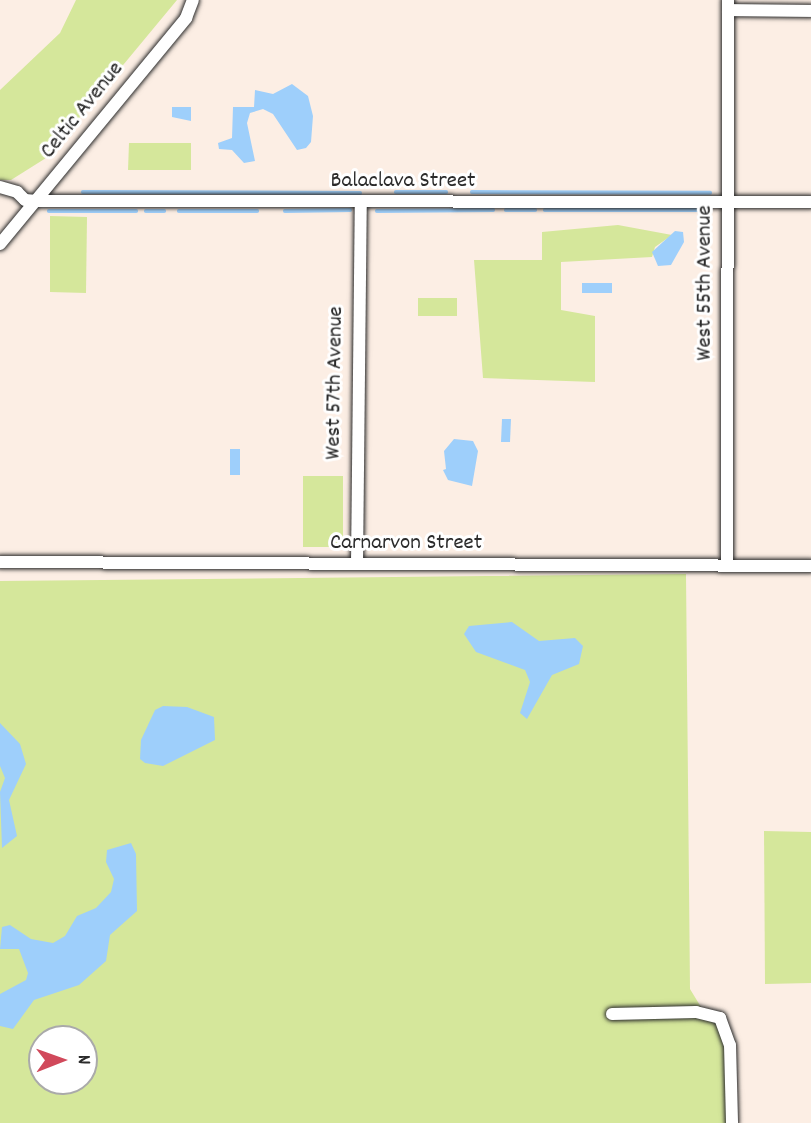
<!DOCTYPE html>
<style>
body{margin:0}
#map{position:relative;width:811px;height:1123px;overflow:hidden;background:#fceee4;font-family:Dekko,sans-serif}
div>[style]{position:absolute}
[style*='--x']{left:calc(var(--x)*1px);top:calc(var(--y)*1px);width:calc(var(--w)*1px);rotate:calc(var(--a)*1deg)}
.green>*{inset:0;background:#d5e79b}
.water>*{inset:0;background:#9ecffb}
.stream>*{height:3.5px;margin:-1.75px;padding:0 1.75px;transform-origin:1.75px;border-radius:1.75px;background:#9ecffb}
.roads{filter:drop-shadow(0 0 2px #2b2b2b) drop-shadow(0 0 2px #2b2b2b)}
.street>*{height:12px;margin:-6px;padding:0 6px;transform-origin:6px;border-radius:6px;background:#fff}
span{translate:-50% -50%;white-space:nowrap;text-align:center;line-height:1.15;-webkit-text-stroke:6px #fff;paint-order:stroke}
.street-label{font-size:23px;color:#2b2b2b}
.north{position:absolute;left:28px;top:1025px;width:70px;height:70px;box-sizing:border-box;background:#fff;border:2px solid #aaa;border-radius:50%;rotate:89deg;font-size:19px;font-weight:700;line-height:28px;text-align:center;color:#2b2b2b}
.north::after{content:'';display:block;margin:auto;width:24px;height:32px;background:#d1495b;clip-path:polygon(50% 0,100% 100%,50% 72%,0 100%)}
</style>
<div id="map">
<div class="green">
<i style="clip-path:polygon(76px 0,177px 0,46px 158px,11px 180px,0 180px,0 90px,60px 33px)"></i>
<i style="clip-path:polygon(129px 143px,191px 143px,191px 170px,128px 170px)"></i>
<i style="clip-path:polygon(50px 216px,87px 217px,86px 293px,50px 292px)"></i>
<i style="clip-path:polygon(618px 225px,672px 235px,655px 247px,652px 257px,561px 262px,561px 310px,595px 316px,595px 382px,483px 378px,474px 260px,542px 260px,542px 232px)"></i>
<i style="clip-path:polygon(418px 298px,457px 298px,457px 316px,418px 316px)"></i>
<i style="clip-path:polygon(303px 476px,343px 476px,343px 547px,303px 547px)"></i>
<i style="clip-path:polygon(evenodd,686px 574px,690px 989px,704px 1012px,728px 1030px,732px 1123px,0 1123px,0 581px,686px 574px,42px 1039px,84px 1039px,84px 1081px,42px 1081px,42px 1039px)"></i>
<i style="clip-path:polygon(764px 831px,811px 832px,811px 983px,765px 984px)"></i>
</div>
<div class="water">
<i style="clip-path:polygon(292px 84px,308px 96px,313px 116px,311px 142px,306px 148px,297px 150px,273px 114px,263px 109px,250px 113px,247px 123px,255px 161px,244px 163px,232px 150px,219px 149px,218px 143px,232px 138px,233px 107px,254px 107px,255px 90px,273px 94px)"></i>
<i style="clip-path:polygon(172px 107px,191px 107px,191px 121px,172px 117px)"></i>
<i style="clip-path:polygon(675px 231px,683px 232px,684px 242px,671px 265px,658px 266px,652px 252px)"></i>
<i style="clip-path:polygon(582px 283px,612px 283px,612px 293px,582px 293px)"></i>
<i style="clip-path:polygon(502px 419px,511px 419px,510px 442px,501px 442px)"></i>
<i style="clip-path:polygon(454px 439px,473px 441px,478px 451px,472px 486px,448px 480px,443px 470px,446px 469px,444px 451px)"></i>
<i style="clip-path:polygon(230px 449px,240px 449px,240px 475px,230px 475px)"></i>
<i style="clip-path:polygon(512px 622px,539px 641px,575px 638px,583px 646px,579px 664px,552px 675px,527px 719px,520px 713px,530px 682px,525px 670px,476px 652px,464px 634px,469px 626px)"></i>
<i style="clip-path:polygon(163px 706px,187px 707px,214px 717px,215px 740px,163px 766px,145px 763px,140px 759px,141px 740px,155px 710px)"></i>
<i style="clip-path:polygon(0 723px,20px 744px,26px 764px,9px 800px,17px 836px,2px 848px,0 792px,5px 778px,0 766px)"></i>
<i style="clip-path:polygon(131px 843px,136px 854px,137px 911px,110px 935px,106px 961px,79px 985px,34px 1000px,13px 1029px,0 1026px,0 994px,26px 980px,28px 973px,19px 949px,0 949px,2px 927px,10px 925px,31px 939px,53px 943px,65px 936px,77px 916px,96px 908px,111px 892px,114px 879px,106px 862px,107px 850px)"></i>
</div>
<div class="stream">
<i style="--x:83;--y:192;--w:277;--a:0.2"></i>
<i style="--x:396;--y:192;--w:50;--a:0"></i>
<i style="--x:472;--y:192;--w:238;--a:0.2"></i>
<i style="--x:506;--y:210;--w:29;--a:0"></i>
<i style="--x:545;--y:210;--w:164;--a:0"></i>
<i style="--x:49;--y:211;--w:87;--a:0"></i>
<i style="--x:146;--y:211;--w:18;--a:0"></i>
<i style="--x:179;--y:211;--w:78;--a:0"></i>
<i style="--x:285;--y:211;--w:65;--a:-0.9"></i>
<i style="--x:377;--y:211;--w:116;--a:-0.5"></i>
</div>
<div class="roads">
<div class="street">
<i style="--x:728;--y:10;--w:83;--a:0.7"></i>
<i style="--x:0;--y:187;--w:18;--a:16"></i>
<i style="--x:17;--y:192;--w:11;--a:45"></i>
<i style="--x:25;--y:200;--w:12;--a:5"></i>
<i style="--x:37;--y:201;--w:774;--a:0.07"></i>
<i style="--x:0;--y:244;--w:293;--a:-50.5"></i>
<i style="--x:186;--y:18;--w:19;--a:-69"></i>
<i style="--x:0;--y:562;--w:811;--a:0.28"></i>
<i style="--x:357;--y:564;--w:361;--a:-89.4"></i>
<i style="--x:727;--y:566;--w:566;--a:-89.9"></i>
<i style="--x:612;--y:1014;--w:84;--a:-1.4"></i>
<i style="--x:696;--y:1012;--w:25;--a:14"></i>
<i style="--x:720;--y:1018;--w:29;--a:70"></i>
<i style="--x:730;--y:1045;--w:78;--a:88.5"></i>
</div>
</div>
<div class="street-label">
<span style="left:83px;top:111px;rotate:-51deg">Celtic Avenue</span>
<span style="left:403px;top:182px">Balaclava Street</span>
<span style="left:706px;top:283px;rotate:-90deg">West 55th Avenue</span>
<span style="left:336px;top:383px;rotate:-89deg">West 57th Avenue</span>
<span style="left:406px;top:544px">Carnarvon Street</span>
</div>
<div class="north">N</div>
</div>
